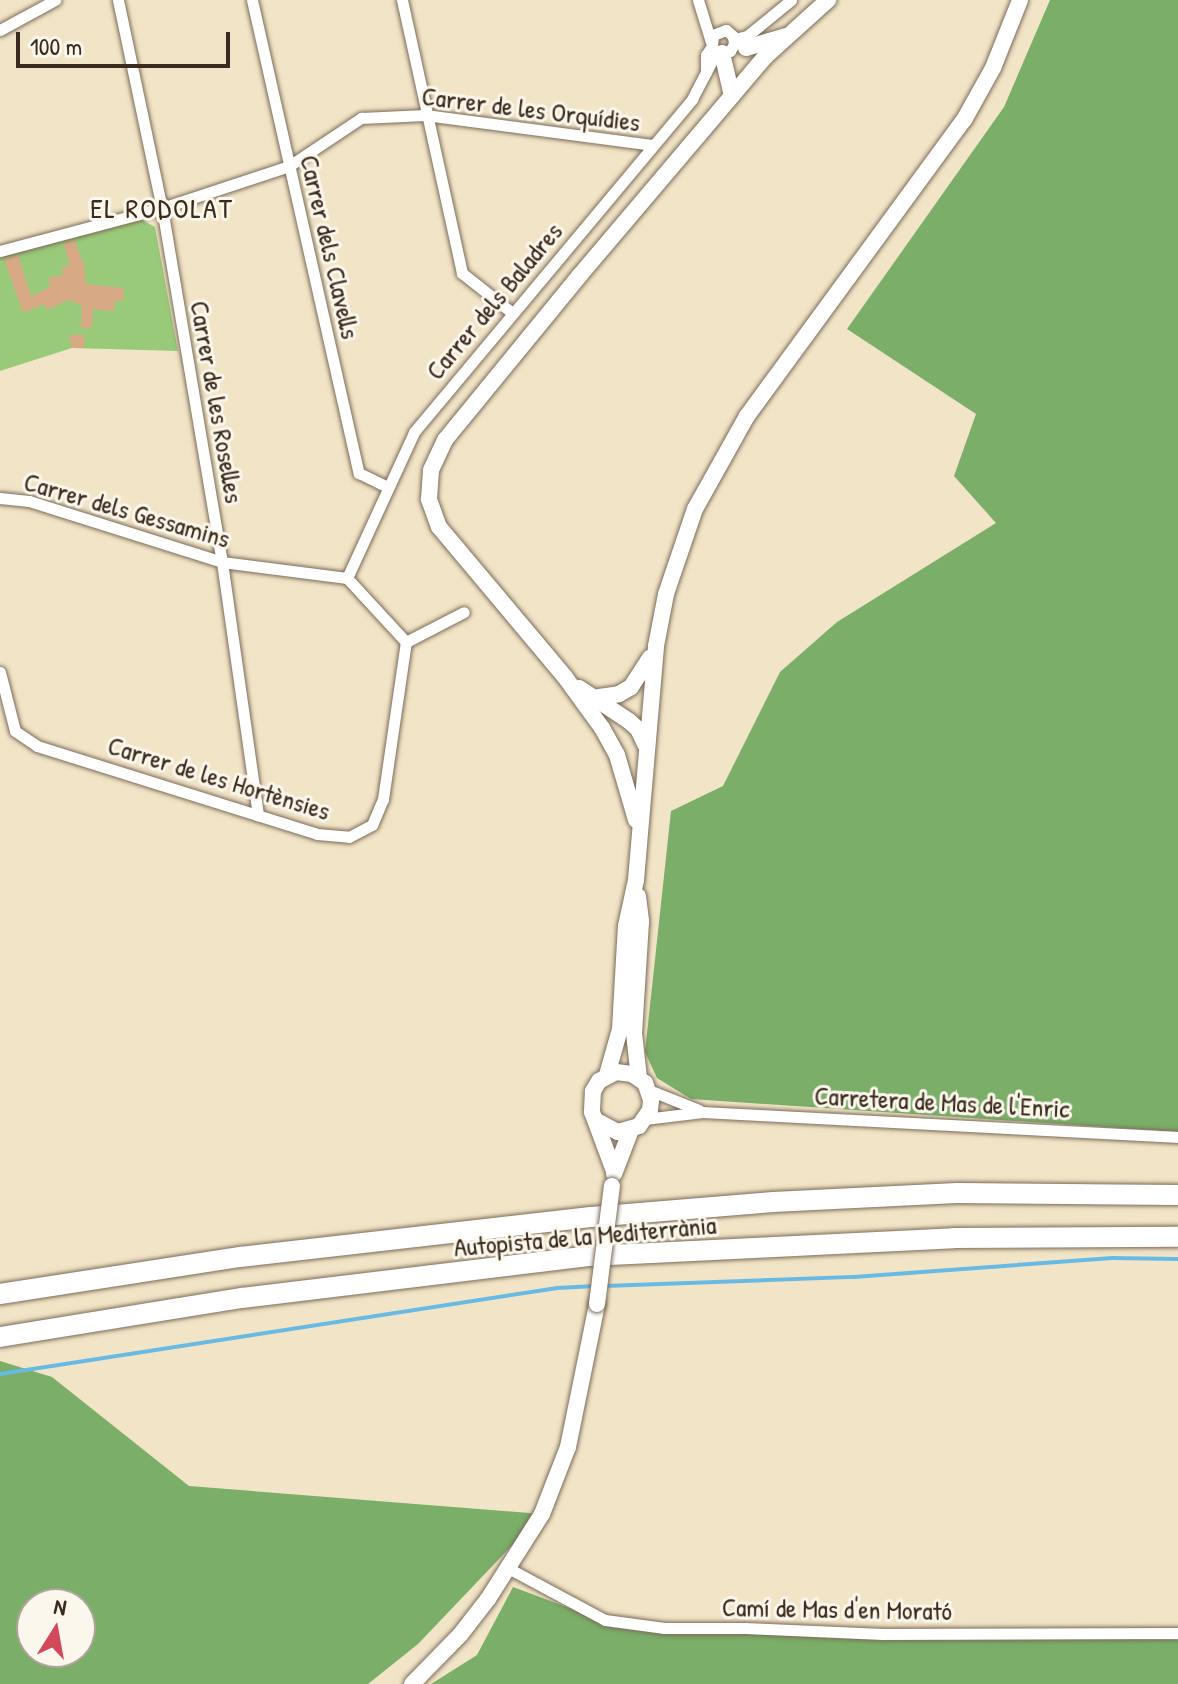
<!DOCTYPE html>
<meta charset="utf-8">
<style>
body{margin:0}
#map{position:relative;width:1178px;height:1684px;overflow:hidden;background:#f2e4c7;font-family:"Patrick Hand",sans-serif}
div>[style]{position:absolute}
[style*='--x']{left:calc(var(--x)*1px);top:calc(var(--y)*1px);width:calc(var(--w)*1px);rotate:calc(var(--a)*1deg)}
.green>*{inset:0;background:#99ca79}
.forest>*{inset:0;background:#7aae69}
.stream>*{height:4px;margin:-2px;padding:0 2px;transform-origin:2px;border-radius:2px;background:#68bae4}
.building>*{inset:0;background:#d8a985}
.roads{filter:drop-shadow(0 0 2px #7b6b59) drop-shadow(0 0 2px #7b6b59)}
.minor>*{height:11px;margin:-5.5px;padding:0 5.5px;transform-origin:5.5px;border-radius:5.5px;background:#fff}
.secondary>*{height:16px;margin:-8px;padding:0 8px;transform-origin:8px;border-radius:8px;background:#fff}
.motorway>*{height:20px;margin:-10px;padding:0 10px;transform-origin:10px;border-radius:10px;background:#fff}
.bridges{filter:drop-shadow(0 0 2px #7b6b59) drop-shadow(0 0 2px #7b6b59)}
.secondary-bridge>*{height:16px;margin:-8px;padding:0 8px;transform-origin:8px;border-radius:8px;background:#fff}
span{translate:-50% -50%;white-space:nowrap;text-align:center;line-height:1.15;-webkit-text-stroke:6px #fbf7ec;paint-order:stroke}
.street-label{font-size:26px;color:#3b2a1e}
.neighbourhood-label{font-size:28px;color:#3b2a1e;letter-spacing:2px}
.north{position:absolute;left:16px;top:1588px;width:80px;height:80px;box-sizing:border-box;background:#fbf7ec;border:2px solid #aea59a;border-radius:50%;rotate:11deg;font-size:22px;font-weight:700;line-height:32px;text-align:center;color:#3b2a1e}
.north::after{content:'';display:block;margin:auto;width:28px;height:36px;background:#d1495b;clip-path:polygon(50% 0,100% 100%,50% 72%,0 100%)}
.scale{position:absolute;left:16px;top:32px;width:214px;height:36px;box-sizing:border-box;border:4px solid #3b2a1e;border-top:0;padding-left:10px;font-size:24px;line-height:28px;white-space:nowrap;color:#3b2a1e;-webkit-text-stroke:6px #fbf7ec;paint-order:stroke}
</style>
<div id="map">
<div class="green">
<i style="clip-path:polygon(142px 220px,155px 227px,178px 351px,72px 348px,0 371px,0 257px)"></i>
</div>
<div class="forest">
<i style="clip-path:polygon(1050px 0,1178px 0,1178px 1132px,691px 1099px,657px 1078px,645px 1052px,671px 811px,723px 786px,780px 672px,837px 622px,996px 523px,954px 476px,976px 414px,847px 329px,1004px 107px)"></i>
<i style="clip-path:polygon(evenodd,0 1361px,52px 1377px,189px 1486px,542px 1514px,418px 1644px,368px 1684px,0 1684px,0 1361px,32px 1604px,80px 1604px,80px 1652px,32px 1652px,32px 1604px)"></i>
<i style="clip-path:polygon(513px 1587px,612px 1624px,1178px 1640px,1178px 1684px,431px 1684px,477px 1655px)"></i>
</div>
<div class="stream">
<i style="--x:605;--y:1286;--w:249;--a:-2.1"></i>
<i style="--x:854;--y:1277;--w:259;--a:-4.2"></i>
<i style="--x:1112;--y:1258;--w:66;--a:0.9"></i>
<i style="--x:0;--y:1374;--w:564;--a:-8.78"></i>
<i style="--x:557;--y:1288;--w:39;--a:-3"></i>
</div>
<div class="building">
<i style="clip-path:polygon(74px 240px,84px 264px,86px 284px,124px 288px,123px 301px,115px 301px,114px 311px,93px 309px,92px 328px,81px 328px,82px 306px,69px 300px,47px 310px,44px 304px,23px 313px,4px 259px,18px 255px,31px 296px,50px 287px,48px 278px,63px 275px,62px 267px,70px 266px,64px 243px)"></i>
<i style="clip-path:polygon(69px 335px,84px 335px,84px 348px,72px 348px)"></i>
</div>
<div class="roads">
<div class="minor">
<i style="--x:118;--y:0;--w:213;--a:78.1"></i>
<i style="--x:162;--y:208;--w:359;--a:80.4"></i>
<i style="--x:222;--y:562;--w:256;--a:81.9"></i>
<i style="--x:252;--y:0;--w:485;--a:77.3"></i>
<i style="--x:359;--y:473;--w:32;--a:26"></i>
<i style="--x:402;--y:0;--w:280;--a:77.6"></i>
<i style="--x:462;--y:273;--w:63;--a:38.5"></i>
<i style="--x:698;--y:0;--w:44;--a:72.8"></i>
<i style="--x:0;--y:30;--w:63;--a:-28.6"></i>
<i style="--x:734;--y:39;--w:13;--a:-13"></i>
<i style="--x:747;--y:36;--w:57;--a:-39.3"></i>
<i style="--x:706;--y:72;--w:17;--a:-90"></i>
<i style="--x:706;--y:55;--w:11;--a:-56"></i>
<i style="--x:712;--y:46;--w:11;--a:-85"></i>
<i style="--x:713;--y:35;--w:14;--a:-21"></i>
<i style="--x:726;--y:30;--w:9;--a:41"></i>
<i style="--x:733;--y:36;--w:8;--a:83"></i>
<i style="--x:734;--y:44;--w:8;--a:120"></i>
<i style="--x:730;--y:51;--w:12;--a:175"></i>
<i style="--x:0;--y:251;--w:168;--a:-14.9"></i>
<i style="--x:162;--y:208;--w:134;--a:-18.3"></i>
<i style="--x:289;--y:166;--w:87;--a:-33.7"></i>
<i style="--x:361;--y:118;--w:64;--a:-2.7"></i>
<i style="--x:425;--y:115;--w:229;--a:7.5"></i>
<i style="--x:0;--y:498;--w:29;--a:6"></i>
<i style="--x:29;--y:501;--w:202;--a:17.5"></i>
<i style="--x:222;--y:562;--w:126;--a:7.3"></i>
<i style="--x:347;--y:578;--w:87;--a:47.3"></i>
<i style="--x:347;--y:578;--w:161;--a:-65.3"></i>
<i style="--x:414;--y:432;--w:434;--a:-50.1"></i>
<i style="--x:692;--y:99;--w:54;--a:-62.5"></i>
<i style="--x:406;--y:642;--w:65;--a:-27.3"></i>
<i style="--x:0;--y:672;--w:61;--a:75.7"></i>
<i style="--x:15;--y:731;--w:27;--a:34"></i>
<i style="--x:37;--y:746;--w:294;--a:17.4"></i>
<i style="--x:317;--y:834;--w:32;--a:5"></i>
<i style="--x:349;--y:837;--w:26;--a:-28"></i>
<i style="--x:372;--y:825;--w:28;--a:-67"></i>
<i style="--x:383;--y:799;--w:159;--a:-81.7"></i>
<i style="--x:649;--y:1090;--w:54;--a:21.8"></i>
<i style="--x:645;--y:1119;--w:58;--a:-6.9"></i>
<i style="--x:703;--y:1112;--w:476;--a:3"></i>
<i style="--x:508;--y:1568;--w:110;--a:28.2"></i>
<i style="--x:605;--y:1620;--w:60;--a:7.7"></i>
<i style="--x:664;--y:1628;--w:81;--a:0"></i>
<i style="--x:745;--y:1628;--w:138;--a:2.5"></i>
<i style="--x:883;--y:1634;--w:295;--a:-0.2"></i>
</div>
<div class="secondary">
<i style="--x:746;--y:48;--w:42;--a:-16.7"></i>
<i style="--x:722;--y:53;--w:44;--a:76.9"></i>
<i style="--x:579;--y:688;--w:60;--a:33.4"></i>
<i style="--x:629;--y:721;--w:12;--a:42"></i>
<i style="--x:638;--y:729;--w:17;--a:65"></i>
<i style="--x:592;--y:698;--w:27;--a:-8"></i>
<i style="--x:619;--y:694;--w:14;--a:-30"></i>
<i style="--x:631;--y:687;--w:35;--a:-57"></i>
<i style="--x:636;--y:820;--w:68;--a:-106.3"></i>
<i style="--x:617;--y:755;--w:31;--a:-119"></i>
<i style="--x:602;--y:728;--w:63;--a:-126"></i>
<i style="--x:565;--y:677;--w:196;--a:-130"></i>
<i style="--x:439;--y:527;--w:30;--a:-110"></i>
<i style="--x:429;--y:499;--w:29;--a:-86"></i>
<i style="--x:431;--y:470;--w:33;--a:-65"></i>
<i style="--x:445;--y:440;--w:213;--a:-50.7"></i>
<i style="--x:580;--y:275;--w:287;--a:-49.7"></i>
<i style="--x:766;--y:56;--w:84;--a:-42.1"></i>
<i style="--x:638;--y:896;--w:26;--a:83"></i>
<i style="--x:641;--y:922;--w:111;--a:93.6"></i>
<i style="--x:634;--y:1033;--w:45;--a:83.7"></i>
<i style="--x:607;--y:1075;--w:48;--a:-74.2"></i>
<i style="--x:620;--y:1029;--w:103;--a:-86.7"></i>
<i style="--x:626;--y:926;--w:47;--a:-77.7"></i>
<i style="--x:636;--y:880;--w:235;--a:-85.1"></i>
<i style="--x:656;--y:646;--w:53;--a:-79.1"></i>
<i style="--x:666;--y:594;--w:90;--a:-71.2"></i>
<i style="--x:695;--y:509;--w:107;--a:-60.8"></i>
<i style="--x:747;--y:416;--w:367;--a:-53.8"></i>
<i style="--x:964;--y:120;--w:60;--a:-60.9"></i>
<i style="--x:993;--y:68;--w:73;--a:-68.3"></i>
<i style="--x:597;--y:1121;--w:24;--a:28"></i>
<i style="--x:618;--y:1132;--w:22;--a:-16"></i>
<i style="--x:639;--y:1126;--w:19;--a:-55"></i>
<i style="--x:650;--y:1110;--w:10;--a:-84"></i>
<i style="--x:651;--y:1100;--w:18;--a:-109"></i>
<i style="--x:645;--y:1083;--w:16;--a:-145"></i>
<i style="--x:632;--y:1074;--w:16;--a:-173"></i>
<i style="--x:616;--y:1072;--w:19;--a:152"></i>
<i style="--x:599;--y:1081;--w:12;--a:121"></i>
<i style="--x:593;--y:1091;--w:21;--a:93"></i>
<i style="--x:592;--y:1112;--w:63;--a:69.6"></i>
<i style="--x:614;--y:1174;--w:47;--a:-68.9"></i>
<i style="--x:412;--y:1684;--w:69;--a:-45.6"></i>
<i style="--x:460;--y:1635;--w:46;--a:-52.1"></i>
<i style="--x:488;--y:1599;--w:101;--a:-57.6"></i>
<i style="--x:542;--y:1514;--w:72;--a:-68.8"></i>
<i style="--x:568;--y:1447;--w:146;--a:-78.5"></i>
</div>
<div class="motorway">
<i style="--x:0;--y:1294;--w:243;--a:-8.8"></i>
<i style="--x:240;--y:1257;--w:353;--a:-6.5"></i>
<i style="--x:591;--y:1217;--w:183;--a:-4.7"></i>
<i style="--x:773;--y:1202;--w:184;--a:-2.8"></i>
<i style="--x:957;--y:1193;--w:221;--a:0.5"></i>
<i style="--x:0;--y:1337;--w:245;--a:-9.2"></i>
<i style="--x:242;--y:1298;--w:351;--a:-6.9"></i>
<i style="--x:590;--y:1256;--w:364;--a:-2.8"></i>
<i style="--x:954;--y:1238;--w:224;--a:-0.3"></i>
</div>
</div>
<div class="bridges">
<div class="secondary-bridge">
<i style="--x:597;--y:1304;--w:119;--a:-82.8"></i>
</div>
</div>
<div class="street-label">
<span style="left:531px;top:109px;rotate:7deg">Carrer de les Orquídies</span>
<span style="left:330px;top:247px;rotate:77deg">Carrer dels Clavells</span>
<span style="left:494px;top:301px;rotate:-50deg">Carrer dels Baladres</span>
<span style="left:217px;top:402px;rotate:80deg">Carrer de les Roselles</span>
<span style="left:127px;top:510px;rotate:16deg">Carrer dels Gessamins</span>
<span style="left:219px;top:778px;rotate:17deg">Carrer de les Hortènsies</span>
<span style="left:942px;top:1102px;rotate:3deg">Carretera de Mas de l'Enric</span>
<span style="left:585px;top:1236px;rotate:-5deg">Autopista de la Mediterrània</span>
<span style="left:837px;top:1609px;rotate:1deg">Camí de Mas d'en Morató</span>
</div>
<div class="neighbourhood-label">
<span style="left:162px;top:208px">EL RODOLAT</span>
</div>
<div class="north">N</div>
<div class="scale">100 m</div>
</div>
